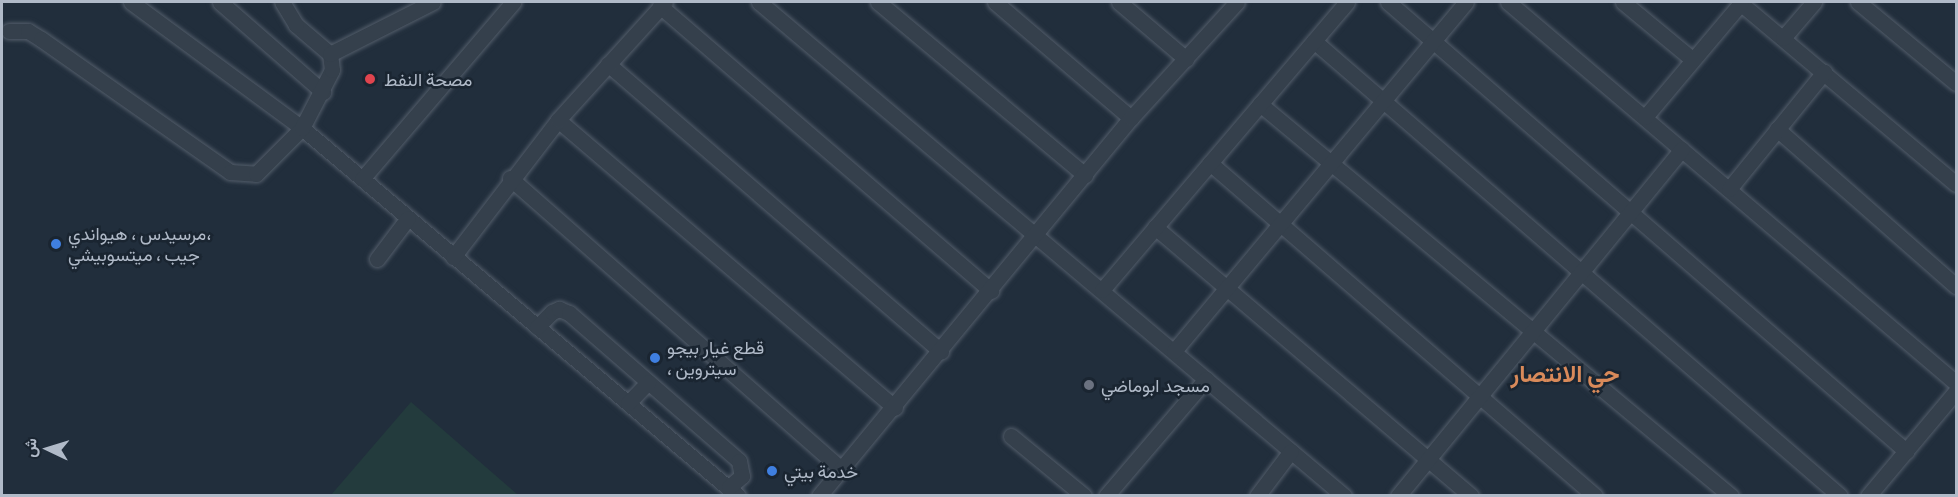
<!DOCTYPE html>
<meta charset="utf-8">
<style>
body{margin:0}
#map{position:relative;width:1958px;height:497px;overflow:hidden;background:#212e3c;font-family:Manrope,Vazirmatn,sans-serif}
div>[style]{position:absolute}
[style*='--x']{left:calc(var(--x)*1px);top:calc(var(--y)*1px);width:calc(var(--w)*1px);rotate:calc(var(--a)*1deg)}
.green>*{inset:0;background:#233b3d}
.roads{filter:drop-shadow(0 0 2px #535d6a) drop-shadow(0 0 2px #535d6a)}
.minor>*{height:15px;margin:-7.5px;padding:0 7.5px;transform-origin:7.5px;border-radius:7.5px;background:#35404c}
.dots>*{width:16px;height:16px;translate:-50% -50%;box-sizing:border-box;border:3px solid #1a2531;border-radius:50%}
span{translate:-50% -50%;white-space:nowrap;text-align:center;line-height:1.15;-webkit-text-stroke:5px #1a2531;paint-order:stroke}
.poi-label{font-size:18px;color:#b0bac8}
.left{translate:0 -50%;text-align:left}
.district-label{font-size:24px;color:#d98a5a;font-weight:700}
.frame{position:absolute;inset:0;border:3px solid #b0bac8;pointer-events:none}
.north{position:absolute;left:18px;top:419px;width:60px;height:60px;-webkit-text-stroke:4px #1a2531;paint-order:stroke;rotate:274deg;font-size:16px;font-weight:700;line-height:24px;text-align:center;color:#b0bac8}
.north::after{content:'';display:block;margin:auto;width:21px;height:27px;background:#b0bac8;clip-path:polygon(50% 0,100% 100%,50% 72%,0 100%)}
</style>
<div id="map">
<div class="green">
<i style="clip-path:polygon(411px 402px,518px 495px,331px 495px)"></i>
</div>
<div class="roads">
<div class="minor">
<i style="--x:131;--y:2;--w:212;--a:36.4"></i>
<i style="--x:302;--y:128;--w:571;--a:40.17"></i>
<i style="--x:220;--y:2;--w:137;--a:41.1"></i>
<i style="--x:759;--y:2;--w:766;--a:40.18"></i>
<i style="--x:878;--y:2;--w:270;--a:39.9"></i>
<i style="--x:995;--y:2;--w:179;--a:40.5"></i>
<i style="--x:1119;--y:2;--w:88;--a:40.4"></i>
<i style="--x:1388;--y:2;--w:686;--a:40.92"></i>
<i style="--x:1508;--y:2;--w:588;--a:40.38"></i>
<i style="--x:1623;--y:2;--w:89;--a:39.6"></i>
<i style="--x:1739;--y:2;--w:283;--a:40"></i>
<i style="--x:1858;--y:2;--w:127;--a:39.6"></i>
<i style="--x:660;--y:6;--w:437;--a:40.7"></i>
<i style="--x:9;--y:31;--w:19;--a:0"></i>
<i style="--x:28;--y:31;--w:15;--a:32"></i>
<i style="--x:41;--y:39;--w:231;--a:35.1"></i>
<i style="--x:230;--y:172;--w:26;--a:4"></i>
<i style="--x:256;--y:174;--w:65;--a:-45"></i>
<i style="--x:302;--y:128;--w:65;--a:-62.7"></i>
<i style="--x:332;--y:70;--w:16;--a:-97"></i>
<i style="--x:330;--y:54;--w:45;--a:-139.5"></i>
<i style="--x:296;--y:25;--w:27;--a:-121"></i>
<i style="--x:1783;--y:38;--w:48;--a:-49.3"></i>
<i style="--x:1314;--y:41;--w:695;--a:40.86"></i>
<i style="--x:330;--y:54;--w:115;--a:-26.8"></i>
<i style="--x:608;--y:64;--w:440;--a:40.8"></i>
<i style="--x:1260;--y:104;--w:613;--a:39.77"></i>
<i style="--x:1645;--y:117;--w:149;--a:-49.9"></i>
<i style="--x:558;--y:120;--w:443;--a:40.5"></i>
<i style="--x:1777;--y:129;--w:238;--a:41.3"></i>
<i style="--x:1210;--y:163;--w:509;--a:40.86"></i>
<i style="--x:510;--y:178;--w:441;--a:41.3"></i>
<i style="--x:362;--y:179;--w:233;--a:-49.5"></i>
<i style="--x:1729;--y:189;--w:151;--a:-50.9"></i>
<i style="--x:1155;--y:227;--w:415;--a:40.4"></i>
<i style="--x:453;--y:257;--w:173;--a:-52.5"></i>
<i style="--x:558;--y:120;--w:159;--a:-47.8"></i>
<i style="--x:377;--y:259;--w:51;--a:-52.9"></i>
<i style="--x:1102;--y:290;--w:378;--a:-49.6"></i>
<i style="--x:537;--y:327;--w:21;--a:-45"></i>
<i style="--x:552;--y:312;--w:8;--a:-23"></i>
<i style="--x:559;--y:309;--w:11;--a:22"></i>
<i style="--x:569;--y:313;--w:225;--a:41"></i>
<i style="--x:739;--y:461;--w:15;--a:79"></i>
<i style="--x:742;--y:476;--w:17;--a:140"></i>
<i style="--x:1174;--y:351;--w:455;--a:-50.1"></i>
<i style="--x:628;--y:403;--w:29;--a:-46"></i>
<i style="--x:1011;--y:436;--w:94;--a:39.4"></i>
<i style="--x:819;--y:496;--w:490;--a:-50.5"></i>
<i style="--x:1131;--y:118;--w:157;--a:-47.6"></i>
<i style="--x:1106;--y:496;--w:154;--a:-49.5"></i>
<i style="--x:1257;--y:496;--w:56;--a:-52.9"></i>
<i style="--x:1398;--y:496;--w:448;--a:-50.7"></i>
<i style="--x:1868;--y:496;--w:137;--a:-50"></i>
</div>
</div>
<div class="dots">
<i style="left:370px;top:79px;background:#e0444e"></i>
<i style="left:56px;top:244px;background:#3f7fe0"></i>
<i style="left:655px;top:358px;background:#3f7fe0"></i>
<i style="left:1089px;top:385px;background:#6b7280"></i>
<i style="left:772px;top:471px;background:#3f7fe0"></i>
</div>
<div class="poi-label">
<span class="left" style="left:384px;top:79px">مصحة النفط</span>
<span class="left" style="left:68px;top:244px">مرسيدس ، هيواندي،<br>جيب ، ميتسوبيشي</span>
<span class="left" style="left:667px;top:358px">قطع غيار بيجو<br>، سيتروين</span>
<span class="left" style="left:1101px;top:385px">مسجد ابوماضي</span>
<span class="left" style="left:784px;top:471px">خدمة بيتي</span>
</div>
<div class="district-label">
<span style="left:1565px;top:373px">حي الانتصار</span>
</div>
<div class="frame"></div>
<div class="north">ش</div>
</div>
